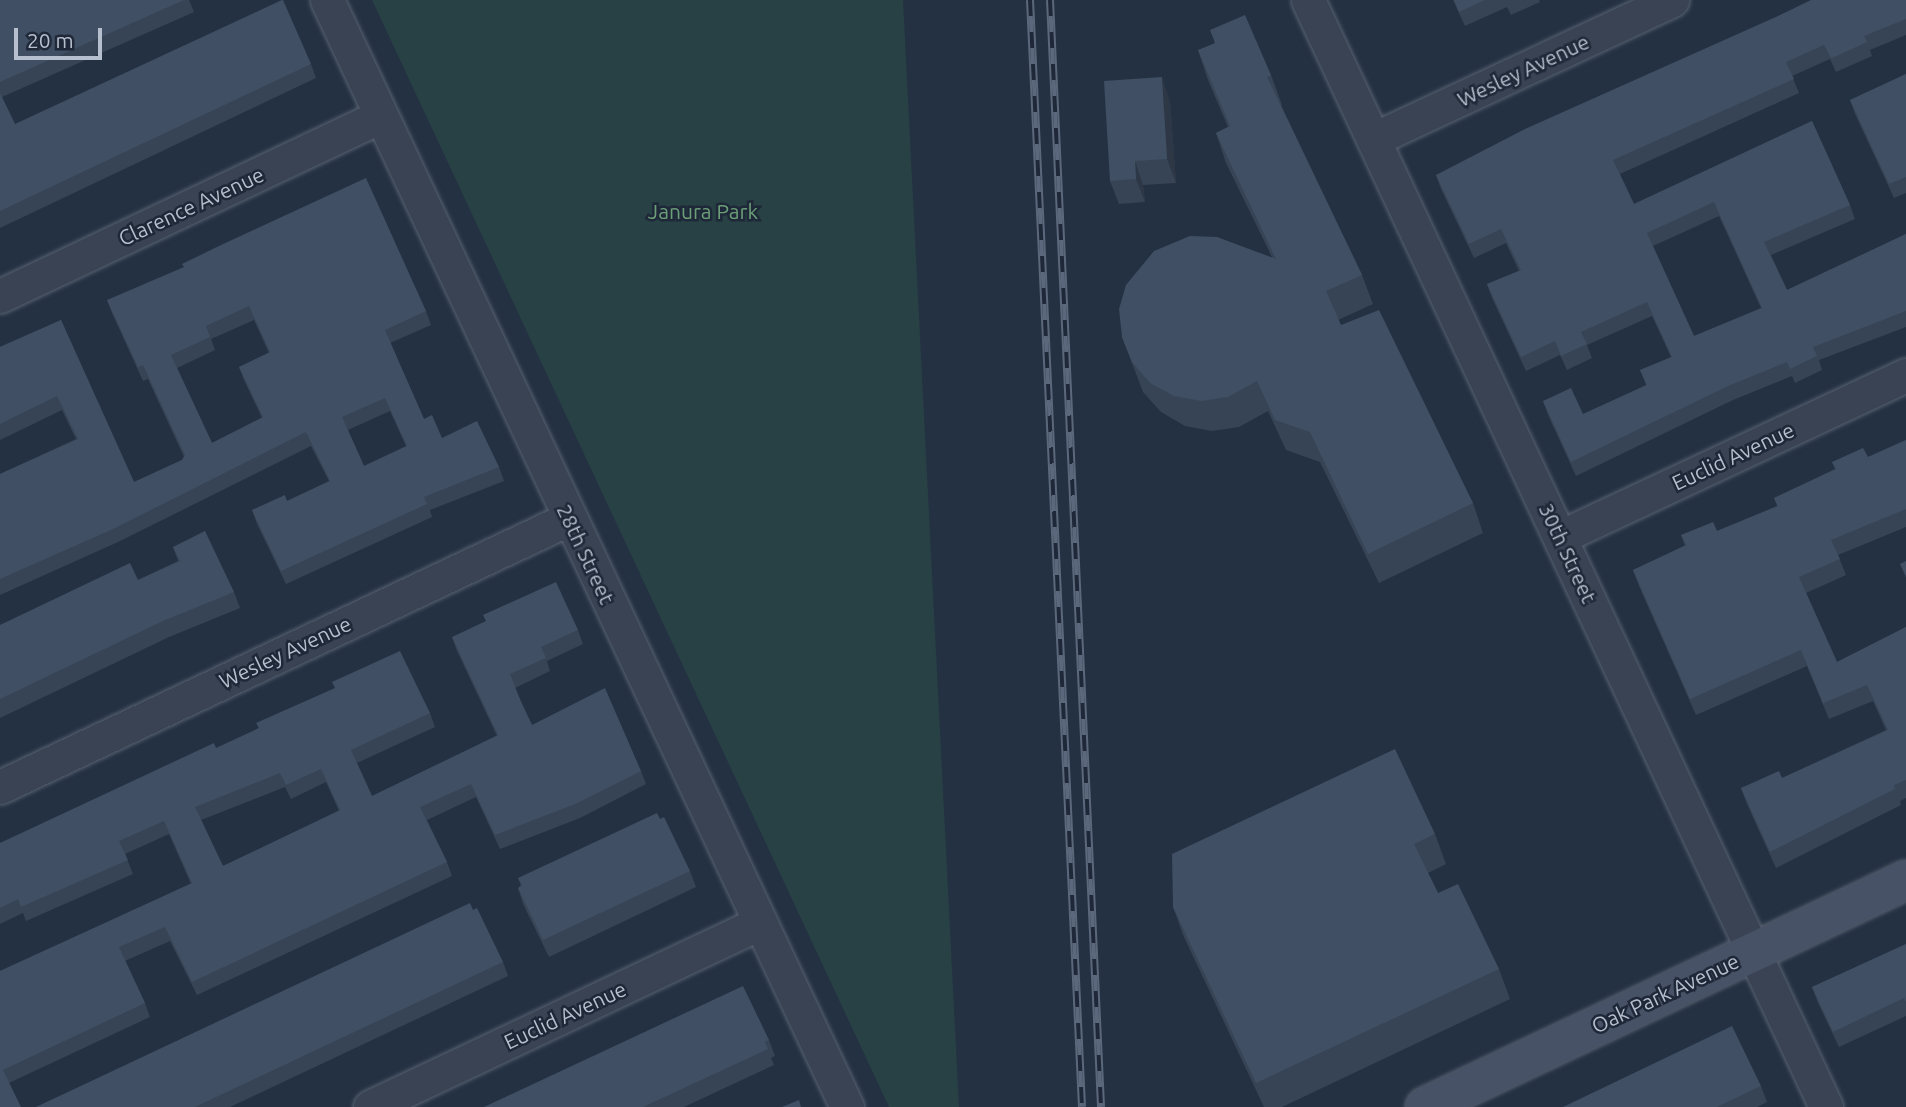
<!DOCTYPE html>
<style>
body{margin:0}
#map{position:relative;width:1906px;height:1107px;overflow:hidden;background:#243143;font-family:Ubuntu,sans-serif}
div>[style]{position:absolute}
[style*='--x']{left:calc(var(--x)*1px);top:calc(var(--y)*1px);width:calc(var(--w)*1px);rotate:calc(var(--a)*1deg)}
.green>*{inset:0;background:#274144}
.roads{filter:drop-shadow(0 0 2px #576170) drop-shadow(0 0 2px #576170)}
.street>*{height:33px;margin:-16.5px;padding:0 16.5px;transform-origin:16.5px;border-radius:16.5px;background:#394353}
.secondary>*{height:38px;margin:-19px;padding:0 19px;transform-origin:19px;border-radius:19px;background:#475266}
.rail>*{height:8px;margin-top:-4px;transform-origin:0;background:repeating-linear-gradient(90deg,#1e2838 0 16px,#5b677a 0 32px);box-sizing:border-box;border-block:2px solid #5b677a}
.wall>*{inset:0;background:#374455}
.shaded-wall>*{inset:0;background:#2d3745}
.building>*{inset:0;background:#404f63}
span{translate:-50% -50%;white-space:nowrap;text-align:center;line-height:1.15;-webkit-text-stroke:5px #1e2838;paint-order:stroke}
.street-label{font-size:21px;color:#b6bfcd}
.park-label{font-size:21px;color:#6c9f78}
.scale{position:absolute;left:14px;top:28px;width:88px;height:32px;box-sizing:border-box;border:4px solid #b6bfcd;border-top:0;padding-left:9px;font-size:21px;line-height:24px;white-space:nowrap;color:#b6bfcd;-webkit-text-stroke:5px #1e2838;paint-order:stroke}
</style>
<div id="map">
<div class="green">
<i style="clip-path:polygon(372px 0,903px 0,959px 1107px,889px 1107px)"></i>
</div>
<div class="roads">
<div class="street">
<i style="--x:327;--y:0;--w:1223;--a:64.84"></i>
<i style="--x:1308;--y:0;--w:1222;--a:64.92"></i>
<i style="--x:1374;--y:139;--w:329;--a:-25"></i>
<i style="--x:0;--y:296;--w:421;--a:-25.3"></i>
<i style="--x:1560;--y:537;--w:382;--a:-25.1"></i>
<i style="--x:0;--y:787;--w:630;--a:-25.26"></i>
<i style="--x:370;--y:1107;--w:431;--a:-25.3"></i>
</div>
<div class="secondary">
<i style="--x:1425;--y:1107;--w:532;--a:-25.26"></i>
</div>
</div>
<div class="rail">
<i style="--x:1030;--y:0;--w:1108;--a:87.31"></i>
<i style="--x:1050;--y:0;--w:1108;--a:87.36"></i>
</div>
<div class="wall">
<i style="clip-path:polygon(0 0,189px 0,194px 12px,2px 97px,15px 124px,311px 64px,316px 78px,0 228px)"></i>
<i style="clip-path:polygon(1453px 0,1539px 0,1540px 2px,1511px 15px,1507px 7px,1465px 26px)"></i>
<i style="clip-path:polygon(evenodd,1906px 0,1906px 35px,1870px 50px,1872px 56px,1836px 72px,1830px 59px,1792px 76px,1799px 93px,1620px 174px,1634px 204px,1812px 121px,1850px 205px,1855px 219px,1771px 255px,1787px 290px,1906px 234px,1906px 327px,1819px 360px,1822px 370px,1795px 383px,1792px 376px,1733px 400px,1576px 476px,1548px 415px,1543px 401px,1583px 414px,1646px 385px,1640px 370px,1671px 357px,1652px 316px,1587px 345px,1592px 358px,1567px 370px,1560px 355px,1526px 371px,1492px 298px,1487px 284px,1519px 271px,1506px 243px,1474px 258px,1441px 189px,1436px 175px,1906px 0,1719px 216px,1761px 308px,1694px 336px,1653px 246px,1719px 216px)"></i>
<i style="clip-path:polygon(1198px 50px,1271px 75px,1282px 105px,1281px 105px,1362px 275px,1373px 304px,1338px 320px,1341px 325px,1473px 503px,1483px 533px,1379px 583px,1320px 462px,1286px 450px,1268px 411px,1239px 427px,1212px 431px,1185px 426px,1161px 412px,1143px 392px,1122px 337px,1272px 257px,1226px 163px,1216px 133px,1228px 127px,1208px 80px)"></i>
<i style="clip-path:polygon(1906px 74px,1906px 193px,1894px 198px,1855px 114px,1850px 100px)"></i>
<i style="clip-path:polygon(1170px 101px,1176px 183px,1143px 185px,1145px 202px,1119px 204px,1110px 181px)"></i>
<i style="clip-path:polygon(evenodd,107px 300px,426px 311px,431px 325px,390px 343px,424px 419px,442px 438px,499px 467px,504px 481px,430px 510px,432px 517px,286px 584px,257px 524px,252px 510px,287px 501px,329px 481px,311px 446px,118px 542px,0 595px,0 474px,76px 439px,62px 410px,0 440px,0 347px,61px 320px,134px 482px,182px 460px,184px 457px,148px 379px,143px 381px,112px 313px,107px 300px,254px 320px,269px 353px,239px 367px,244px 380px,262px 418px,212px 443px,177px 368px,215px 350px,211px 339px,254px 320px,107px 300px,390px 411px,406px 446px,364px 466px,348px 430px,390px 411px)"></i>
<i style="clip-path:polygon(1906px 440px,1906px 527px,1838px 555px,1846px 575px,1806px 593px,1837px 662px,1906px 627px,1906px 798px,1900px 801px,1901px 805px,1776px 868px,1747px 804px,1741px 788px,1782px 778px,1886px 730px,1873px 701px,1829px 719px,1807px 666px,1696px 715px,1639px 586px,1633px 570px,1685px 546px,1681px 535px,1717px 531px,1777px 506px,1774px 498px,1835px 469px,1832px 462px,1868px 457px)"></i>
<i style="clip-path:polygon(173px 547px,234px 592px,240px 608px,169px 637px,0 718px,0 625px,138px 580px,178px 561px)"></i>
<i style="clip-path:polygon(evenodd,578px 630px,583px 644px,547px 661px,550px 671px,515px 688px,532px 725px,641px 771px,646px 784px,580px 818px,500px 849px,476px 797px,427px 820px,447px 862px,452px 876px,197px 995px,170px 941px,125px 961px,145px 1003px,150px 1017px,9px 1083px,0 1107px,0 971px,191px 884px,169px 834px,125px 854px,133px 874px,26px 921px,23px 913px,0 924px,0 843px,216px 748px,430px 713px,435px 727px,357px 763px,372px 796px,497px 736px,457px 651px,452px 637px,578px 630px,326px 782px,339px 811px,223px 866px,201px 820px,285px 787px,291px 799px,326px 782px)"></i>
<i style="clip-path:polygon(1435px 834px,1446px 864px,1428px 873px,1438px 893px,1499px 969px,1510px 999px,1282px 1107px,1264px 1107px,1184px 937px,1173px 907px)"></i>
<i style="clip-path:polygon(690px 871px,696px 887px,549px 957px,523px 904px,518px 888px,521px 886px,518px 878px)"></i>
<i style="clip-path:polygon(473px 910px,503px 962px,508px 976px,230px 1107px,36px 1107px)"></i>
<i style="clip-path:polygon(1906px 944px,1906px 1016px,1839px 1047px,1818px 1003px,1812px 987px)"></i>
<i style="clip-path:polygon(769px 1040px,775px 1056px,771px 1058px,774px 1065px,684px 1107px,484px 1107px)"></i>
<i style="clip-path:polygon(1761px 1086px,1767px 1102px,1757px 1107px,1563px 1107px)"></i>
</div>
<div class="shaded-wall">
<i style="clip-path:polygon(1162px 77px,1170px 101px,1176px 183px,1167px 159px)"></i>
<i style="clip-path:polygon(1135px 161px,1143px 185px,1145px 202px,1136px 179px)"></i>
</div>
<div class="building">
<i style="clip-path:polygon(0 0,184px 0,0 82px)"></i>
<i style="clip-path:polygon(282px 0,283px 0,311px 64px,0 211px,0 93px,15px 124px)"></i>
<i style="clip-path:polygon(1454px 0,1485px 0,1459px 12px)"></i>
<i style="clip-path:polygon(evenodd,1811px 0,1906px 0,1906px 19px,1864px 36px,1867px 42px,1839px 55px,1831px 58px,1824px 45px,1786px 62px,1794px 79px,1613px 160px,1634px 204px,1812px 121px,1850px 205px,1764px 242px,1787px 290px,1906px 234px,1906px 311px,1813px 347px,1817px 356px,1790px 369px,1787px 362px,1728px 386px,1571px 462px,1543px 401px,1571px 388px,1583px 414px,1647px 385px,1640px 370px,1672px 357px,1647px 302px,1581px 332px,1587px 344px,1561px 356px,1555px 341px,1521px 357px,1487px 284px,1521px 270px,1501px 229px,1469px 244px,1436px 175px,1525px 129px,1778px 16px,1811px 0,1714px 202px,1762px 308px,1694px 336px,1647px 233px,1714px 202px)"></i>
<i style="clip-path:polygon(1245px 15px,1271px 75px,1267px 77px,1362px 275px,1326px 291px,1341px 325px,1379px 310px,1473px 503px,1368px 554px,1310px 432px,1275px 420px,1257px 381px,1228px 397px,1201px 401px,1174px 396px,1150px 383px,1132px 362px,1122px 337px,1119px 309px,1126px 285px,1154px 251px,1190px 236px,1217px 237px,1276px 259px,1216px 133px,1230px 126px,1198px 50px,1215px 43px,1210px 30px)"></i>
<i style="clip-path:polygon(1906px 74px,1906px 177px,1889px 184px,1850px 100px)"></i>
<i style="clip-path:polygon(1162px 77px,1167px 159px,1135px 161px,1136px 179px,1110px 181px,1104px 81px)"></i>
<i style="clip-path:polygon(evenodd,366px 178px,426px 311px,385px 330px,424px 419px,432px 415px,442px 438px,477px 421px,499px 467px,424px 497px,427px 504px,281px 571px,252px 510px,285px 495px,287px 501px,330px 481px,306px 432px,113px 529px,0 579px,0 474px,78px 439px,57px 396px,0 424px,0 347px,61px 320px,134px 482px,182px 460px,185px 455px,143px 365px,138px 367px,107px 300px,184px 267px,182px 264px,221px 245px,366px 178px,249px 306px,270px 352px,239px 367px,263px 417px,212px 443px,171px 355px,210px 337px,206px 326px,249px 306px,366px 178px,385px 398px,407px 446px,364px 466px,342px 417px,385px 398px)"></i>
<i style="clip-path:polygon(1906px 440px,1906px 509px,1831px 540px,1840px 559px,1799px 577px,1837px 662px,1906px 627px,1906px 780px,1894px 785px,1895px 789px,1770px 852px,1741px 788px,1779px 771px,1782px 778px,1888px 730px,1867px 685px,1823px 703px,1801px 650px,1690px 699px,1633px 570px,1686px 545px,1681px 535px,1713px 522px,1717px 531px,1778px 506px,1774px 498px,1836px 469px,1832px 462px,1863px 448px,1868px 457px)"></i>
<i style="clip-path:polygon(205px 531px,234px 592px,163px 621px,0 699px,0 625px,130px 563px,138px 580px,180px 561px,173px 547px)"></i>
<i style="clip-path:polygon(1906px 561px,1906px 577px,1900px 564px)"></i>
<i style="clip-path:polygon(evenodd,556px 582px,578px 630px,541px 647px,546px 658px,510px 674px,521px 702px,532px 725px,605px 688px,641px 771px,575px 804px,495px 835px,471px 784px,420px 807px,447px 862px,192px 982px,165px 927px,119px 947px,145px 1003px,3px 1070px,21px 1107px,0 1107px,0 971px,192px 883px,164px 821px,119px 841px,128px 860px,21px 907px,18px 899px,0 908px,0 843px,214px 743px,216px 748px,259px 728px,256px 723px,335px 688px,332px 682px,400px 651px,430px 713px,351px 750px,372px 796px,498px 735px,452px 637px,486px 621px,483px 615px,556px 582px,321px 769px,340px 810px,223px 866px,195px 807px,280px 773px,286px 785px,321px 769px)"></i>
<i style="clip-path:polygon(1395px 749px,1435px 834px,1414px 844px,1438px 893px,1458px 884px,1499px 969px,1256px 1083px,1173px 907px,1172px 854px)"></i>
<i style="clip-path:polygon(657px 813px,660px 819px,664px 817px,690px 871px,543px 940px,518px 888px,522px 885px,518px 878px)"></i>
<i style="clip-path:polygon(470px 903px,473px 910px,477px 908px,503px 962px,195px 1107px,36px 1107px)"></i>
<i style="clip-path:polygon(1906px 944px,1906px 1002px,1904px 998px,1833px 1032px,1812px 987px)"></i>
<i style="clip-path:polygon(743px 986px,769px 1040px,765px 1042px,768px 1049px,643px 1107px,484px 1107px)"></i>
<i style="clip-path:polygon(1732px 1026px,1761px 1086px,1717px 1107px,1563px 1107px)"></i>
<i style="clip-path:polygon(799px 1100px,801px 1107px,782px 1107px)"></i>
</div>
<div class="street-label">
<span style="left:1523px;top:70px;rotate:-25deg">Wesley Avenue</span>
<span style="left:191px;top:206px;rotate:-25deg">Clarence Avenue</span>
<span style="left:1733px;top:456px;rotate:-25deg">Euclid Avenue</span>
<span style="left:1568px;top:553px;rotate:65deg">30th Street</span>
<span style="left:586px;top:554px;rotate:65deg">28th Street</span>
<span style="left:285px;top:652px;rotate:-25deg">Wesley Avenue</span>
<span style="left:1665px;top:993px;rotate:-25deg">Oak Park Avenue</span>
<span style="left:565px;top:1015px;rotate:-25deg">Euclid Avenue</span>
</div>
<div class="park-label">
<span style="left:703px;top:211px">Janura Park</span>
</div>
<div class="scale">20 m</div>
</div>
